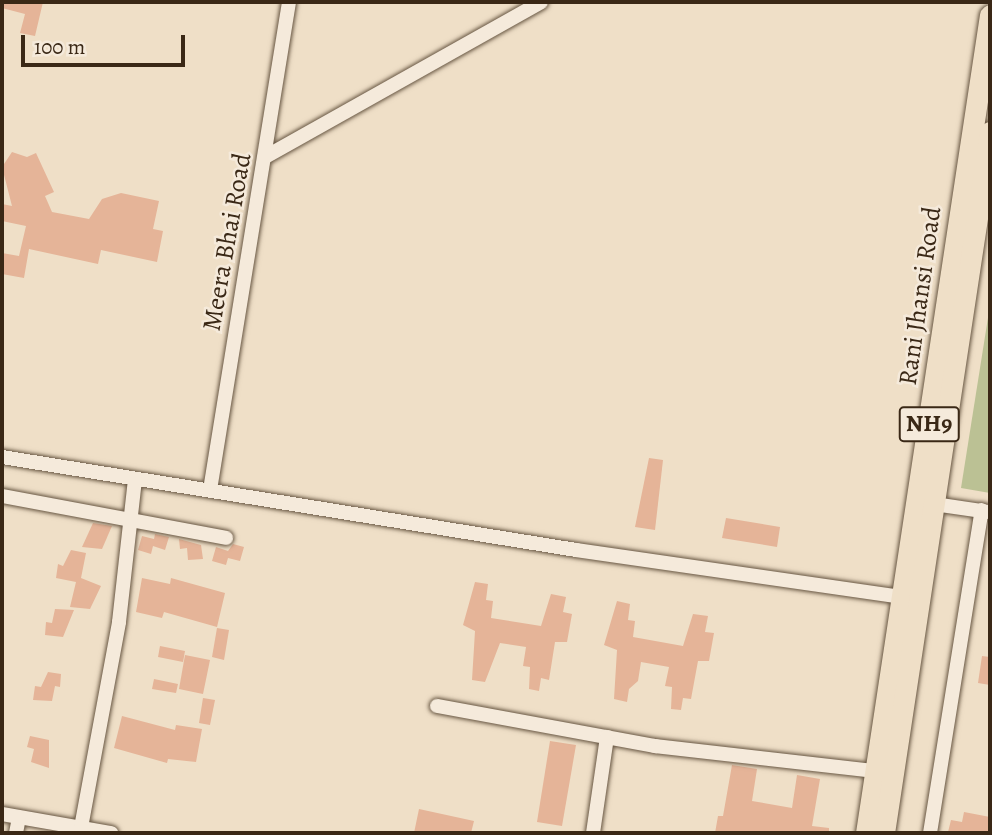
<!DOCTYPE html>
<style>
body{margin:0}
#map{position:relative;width:992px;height:835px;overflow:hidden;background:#efdfc7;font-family:Alegreya,serif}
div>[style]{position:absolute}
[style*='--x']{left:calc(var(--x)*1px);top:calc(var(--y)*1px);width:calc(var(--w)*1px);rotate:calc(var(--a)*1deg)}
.green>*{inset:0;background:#bbc194}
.building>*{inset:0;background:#e5b498}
.roads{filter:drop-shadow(0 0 2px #675642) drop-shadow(0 0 2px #675642)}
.minor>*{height:14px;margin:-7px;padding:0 7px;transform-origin:7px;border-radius:7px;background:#f5eadb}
.highway>*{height:21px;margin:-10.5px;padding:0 10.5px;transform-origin:10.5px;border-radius:10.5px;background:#efdfc7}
span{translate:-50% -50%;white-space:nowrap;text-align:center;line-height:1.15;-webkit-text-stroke:5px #f5eadb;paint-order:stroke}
.shield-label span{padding:2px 5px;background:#f5eadb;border:2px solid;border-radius:5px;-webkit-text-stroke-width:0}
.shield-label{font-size:24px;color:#3a2816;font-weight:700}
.street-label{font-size:26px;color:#3a2816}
.frame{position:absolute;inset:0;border:4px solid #3a2816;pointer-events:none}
.scale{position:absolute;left:21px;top:35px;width:164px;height:32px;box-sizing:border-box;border:4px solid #3a2816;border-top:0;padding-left:9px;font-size:21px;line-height:24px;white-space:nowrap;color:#3a2816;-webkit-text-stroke:5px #f5eadb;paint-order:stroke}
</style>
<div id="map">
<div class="green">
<i style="clip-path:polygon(990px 305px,990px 493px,961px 488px)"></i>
</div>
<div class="building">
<i style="clip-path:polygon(2px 2px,43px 2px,35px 36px,20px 33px,25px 14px,2px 8px)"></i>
<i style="clip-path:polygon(12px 152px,27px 157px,36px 153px,54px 192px,45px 196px,52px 212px,89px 219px,102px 199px,121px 193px,159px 201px,153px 229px,163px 231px,157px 262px,101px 250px,98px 264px,29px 249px,24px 278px,2px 274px,2px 253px,19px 256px,26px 226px,2px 221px,2px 204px,12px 206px,2px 167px)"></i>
<i style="clip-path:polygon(649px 458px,663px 460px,655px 530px,635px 527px)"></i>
<i style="clip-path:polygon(726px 518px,780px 527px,777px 547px,722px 538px)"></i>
<i style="clip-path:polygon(93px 523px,112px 526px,102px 549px,82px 547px)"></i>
<i style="clip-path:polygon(155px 534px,169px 537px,165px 550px,153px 546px,151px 554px,138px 550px,142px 536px,154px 539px)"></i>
<i style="clip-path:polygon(179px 539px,201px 545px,203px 559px,188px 560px,187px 548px,180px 549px)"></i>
<i style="clip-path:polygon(233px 544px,244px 547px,240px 561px,228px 558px,226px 565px,212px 561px,216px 547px,228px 551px)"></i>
<i style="clip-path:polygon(71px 550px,86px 553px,81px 578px,101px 586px,90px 609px,70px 607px,76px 582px,56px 578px,58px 564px,63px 566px)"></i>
<i style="clip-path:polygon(142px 578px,170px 584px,171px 578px,225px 593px,217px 627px,164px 612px,162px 618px,136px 612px)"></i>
<i style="clip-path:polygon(475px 582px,488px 584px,486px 600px,493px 601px,491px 618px,541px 626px,551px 594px,566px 597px,563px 612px,572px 614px,567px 642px,555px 642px,549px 680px,541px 678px,539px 691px,529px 689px,530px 667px,523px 666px,526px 647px,500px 643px,485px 682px,472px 680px,475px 631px,463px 625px)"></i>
<i style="clip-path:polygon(617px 601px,630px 604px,628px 620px,635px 621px,633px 637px,683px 646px,693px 614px,708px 616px,705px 632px,714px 633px,709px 661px,698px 661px,691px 699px,683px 698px,681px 710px,671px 709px,672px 687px,665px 686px,669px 667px,641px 662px,638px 681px,629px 689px,627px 702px,614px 699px,617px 650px,604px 645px)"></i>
<i style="clip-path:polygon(55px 609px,74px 610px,63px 637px,45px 635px,46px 622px,52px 623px)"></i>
<i style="clip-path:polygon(217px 628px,229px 630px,224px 660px,212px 657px)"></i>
<i style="clip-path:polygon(160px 646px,185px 651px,183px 662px,158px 657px)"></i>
<i style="clip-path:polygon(185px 655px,210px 660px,203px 694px,179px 689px)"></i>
<i style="clip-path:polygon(982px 656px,990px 657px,990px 685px,978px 683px)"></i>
<i style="clip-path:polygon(48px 672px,61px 674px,60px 687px,55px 686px,52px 701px,33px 700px,35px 686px,41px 687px)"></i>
<i style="clip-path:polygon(154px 679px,178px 684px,176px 693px,152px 689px)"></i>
<i style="clip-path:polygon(203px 698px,215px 700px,210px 725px,199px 723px)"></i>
<i style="clip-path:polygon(122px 716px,175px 730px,176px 725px,202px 729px,196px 762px,168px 759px,167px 763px,114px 748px)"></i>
<i style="clip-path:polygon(30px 736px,49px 740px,49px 768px,31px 762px,34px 749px,27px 747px)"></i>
<i style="clip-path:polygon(550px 741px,576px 745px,562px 826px,537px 822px)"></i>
<i style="clip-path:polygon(732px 765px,757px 769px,752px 801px,792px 808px,797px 775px,820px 779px,812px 826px,829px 828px,829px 833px,715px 833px,718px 816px,723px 816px)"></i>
<i style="clip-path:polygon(419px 809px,474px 821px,471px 833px,414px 833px)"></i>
<i style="clip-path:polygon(964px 812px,990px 817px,990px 833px,948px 832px,951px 820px,962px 822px)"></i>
</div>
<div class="roads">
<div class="minor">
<i style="--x:267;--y:156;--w:314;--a:-29.3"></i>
<i style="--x:2;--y:457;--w:581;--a:9.2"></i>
<i style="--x:576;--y:550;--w:330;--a:8.2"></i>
<i style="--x:210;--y:490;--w:494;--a:-80.8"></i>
<i style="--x:2;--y:496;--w:228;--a:10.6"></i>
<i style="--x:934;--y:504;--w:56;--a:8.3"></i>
<i style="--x:437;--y:706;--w:222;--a:10.4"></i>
<i style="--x:655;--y:746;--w:228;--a:6.5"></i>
<i style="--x:2;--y:814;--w:111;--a:9.9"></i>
<i style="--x:16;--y:833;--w:16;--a:-79"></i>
<i style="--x:80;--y:833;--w:215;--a:-79.5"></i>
<i style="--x:119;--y:622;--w:144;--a:-83.6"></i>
<i style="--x:593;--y:833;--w:97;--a:-81.7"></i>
<i style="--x:930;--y:833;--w:327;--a:-80.9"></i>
</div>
<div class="highway">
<i style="--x:866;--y:833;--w:827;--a:-81.38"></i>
<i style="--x:884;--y:833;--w:709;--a:-81.4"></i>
</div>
</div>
<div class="shield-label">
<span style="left:929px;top:424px">NH9</span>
</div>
<div class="street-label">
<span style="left:227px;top:242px;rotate:-80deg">Meera Bhai Road</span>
<span style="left:920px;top:296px;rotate:-82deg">Rani Jhansi Road</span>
</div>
<div class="frame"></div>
<div class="scale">100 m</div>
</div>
